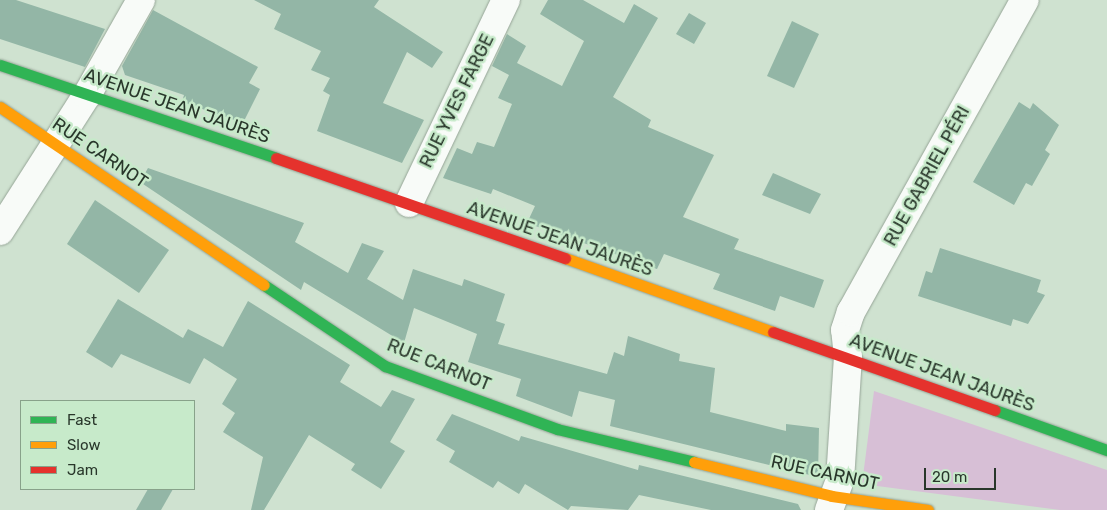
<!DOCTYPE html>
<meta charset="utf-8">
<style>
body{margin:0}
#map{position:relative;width:1107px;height:510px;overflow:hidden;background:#cfe2d0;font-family:Rubik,sans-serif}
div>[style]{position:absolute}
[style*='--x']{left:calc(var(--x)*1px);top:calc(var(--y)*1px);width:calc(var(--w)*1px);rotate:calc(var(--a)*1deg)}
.green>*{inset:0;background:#d7bfd6}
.building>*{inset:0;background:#93b6a6}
.roads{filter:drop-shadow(0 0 1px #95a496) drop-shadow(0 0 1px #95a496)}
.street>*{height:28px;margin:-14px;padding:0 14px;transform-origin:14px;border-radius:14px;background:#f8fbf8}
.fast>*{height:11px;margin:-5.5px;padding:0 5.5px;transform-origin:5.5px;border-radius:5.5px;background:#30b455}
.slow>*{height:11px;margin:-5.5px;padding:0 5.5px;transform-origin:5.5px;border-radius:5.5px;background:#ff9f0a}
.jam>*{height:11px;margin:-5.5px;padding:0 5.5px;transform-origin:5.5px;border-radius:5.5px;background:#e5322d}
span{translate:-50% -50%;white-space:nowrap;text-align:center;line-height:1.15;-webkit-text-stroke:5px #c7eaca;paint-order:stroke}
.street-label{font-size:18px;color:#29372b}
.legend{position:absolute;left:20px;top:400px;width:175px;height:90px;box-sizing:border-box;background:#c7eaca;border:1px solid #88a28a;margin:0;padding:6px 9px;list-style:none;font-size:15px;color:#29372b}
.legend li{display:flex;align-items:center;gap:10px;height:25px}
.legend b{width:25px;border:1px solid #88a28a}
.scale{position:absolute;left:924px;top:468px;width:72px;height:22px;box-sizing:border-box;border:2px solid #29372b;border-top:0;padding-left:6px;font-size:15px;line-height:18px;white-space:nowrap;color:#29372b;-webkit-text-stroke:4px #c7eaca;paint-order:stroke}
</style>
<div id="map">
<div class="green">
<i style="clip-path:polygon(874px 391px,1107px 470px,1107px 510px,1060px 510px,862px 484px)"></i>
</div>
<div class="building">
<i style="clip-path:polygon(0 0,16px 0,105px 29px,85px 67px,0 39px)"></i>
<i style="clip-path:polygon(254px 0,379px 0,374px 7px,443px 52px,432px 68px,407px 52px,383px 103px,424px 120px,402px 163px,317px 131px,330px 95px,323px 91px,330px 78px,311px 70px,321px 51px,274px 29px,281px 14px)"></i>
<i style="clip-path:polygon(548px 0,583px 0,624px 23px,634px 4px,658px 18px,613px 97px,651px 120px,648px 127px,714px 155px,683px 217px,739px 239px,734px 249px,824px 280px,814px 308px,780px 296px,775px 311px,713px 289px,720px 274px,664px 254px,657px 269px,527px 223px,535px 206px,493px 189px,491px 194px,443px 178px,457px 148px,472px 154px,477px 142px,494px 147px,512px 104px,498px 98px,509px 75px,492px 66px,507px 34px,526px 46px,517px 63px,562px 86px,584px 41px,540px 14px)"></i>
<i style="clip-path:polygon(153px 10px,258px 67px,249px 83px,260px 89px,243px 123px,182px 102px,184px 95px,125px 75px,122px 66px)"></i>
<i style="clip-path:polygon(689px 13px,706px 23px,694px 44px,676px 34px)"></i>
<i style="clip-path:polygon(792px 21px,819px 34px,794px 88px,767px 76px)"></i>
<i style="clip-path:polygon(1019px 102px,1030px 109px,1033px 103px,1059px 125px,1045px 150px,1050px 154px,1032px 186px,1026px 183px,1014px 205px,973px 182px)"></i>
<i style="clip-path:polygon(148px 168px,304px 223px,295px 242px,348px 273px,362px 243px,384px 251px,367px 279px,403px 300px,413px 269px,462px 286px,464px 279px,505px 294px,496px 321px,505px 324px,498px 344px,607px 374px,614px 352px,624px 356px,628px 336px,680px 354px,679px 361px,715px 368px,710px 412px,786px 431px,786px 424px,819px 428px,818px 477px,610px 426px,615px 400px,579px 391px,572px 417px,516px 396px,521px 379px,468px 362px,477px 334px,414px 308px,404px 343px,304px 282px,301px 290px,140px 182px)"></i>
<i style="clip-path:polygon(773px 173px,821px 194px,810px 214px,762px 195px)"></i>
<i style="clip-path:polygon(95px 200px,169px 250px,139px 293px,67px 244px)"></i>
<i style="clip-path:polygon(940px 248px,1041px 280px,1037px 292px,1045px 295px,1028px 324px,1013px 319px,1011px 326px,918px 296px,926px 271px,932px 273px)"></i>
<i style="clip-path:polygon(118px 299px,183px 338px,188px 329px,223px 347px,248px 301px,350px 365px,340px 382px,381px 407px,392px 390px,415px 399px,390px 442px,405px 451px,381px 489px,351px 470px,355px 464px,309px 435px,264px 510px,251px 510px,263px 457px,223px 432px,235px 413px,222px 404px,237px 379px,204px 358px,190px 384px,121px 354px,112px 368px,86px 352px)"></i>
<i style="clip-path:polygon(452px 414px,519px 441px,521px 436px,638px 470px,639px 465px,798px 504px,801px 510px,711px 510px,639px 495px,628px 510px,571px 506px,568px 510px,525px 484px,519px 494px,498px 481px,493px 488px,449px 462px,455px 451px,436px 440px)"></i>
<i style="clip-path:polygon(148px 489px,173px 489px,161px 510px,136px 510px)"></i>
</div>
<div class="roads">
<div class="street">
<i style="--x:409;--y:203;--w:225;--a:-64.5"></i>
<i style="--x:0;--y:231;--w:161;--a:-57.4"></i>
<i style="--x:87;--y:95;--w:109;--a:-60.4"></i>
<i style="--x:829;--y:510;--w:32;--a:-70"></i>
<i style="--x:840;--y:480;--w:123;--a:-86.3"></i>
<i style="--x:848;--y:357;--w:27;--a:-96"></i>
<i style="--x:845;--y:330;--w:19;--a:-72"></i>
<i style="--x:851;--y:312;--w:357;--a:-60.9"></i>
</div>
<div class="fast">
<i style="--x:0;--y:65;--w:291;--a:18.6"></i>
<i style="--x:264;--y:285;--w:146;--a:33.8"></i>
<i style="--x:385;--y:366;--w:183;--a:20.1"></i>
<i style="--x:557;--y:429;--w:141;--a:13.5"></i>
<i style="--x:995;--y:410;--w:119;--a:19.7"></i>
</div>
<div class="slow">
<i style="--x:0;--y:107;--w:318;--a:34"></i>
<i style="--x:565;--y:258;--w:221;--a:19.6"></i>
<i style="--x:694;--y:462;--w:142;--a:13.8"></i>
<i style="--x:832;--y:496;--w:97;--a:8.3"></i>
</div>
<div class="jam">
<i style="--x:276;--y:158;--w:306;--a:19.1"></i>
<i style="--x:773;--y:332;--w:235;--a:19.4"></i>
</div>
</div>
<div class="street-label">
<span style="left:457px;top:101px;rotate:-64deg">RUE YVES FARGE</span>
<span style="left:177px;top:106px;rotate:19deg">AVENUE JEAN JAURÈS</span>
<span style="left:100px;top:153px;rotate:34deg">RUE CARNOT</span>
<span style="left:927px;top:176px;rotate:-61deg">RUE GABRIEL PÉRI</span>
<span style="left:560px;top:239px;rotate:19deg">AVENUE JEAN JAURÈS</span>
<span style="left:439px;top:365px;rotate:22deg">RUE CARNOT</span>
<span style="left:942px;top:373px;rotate:20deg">AVENUE JEAN JAURÈS</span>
<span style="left:825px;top:473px;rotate:12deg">RUE CARNOT</span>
</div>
<ul class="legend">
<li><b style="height:6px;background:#30b455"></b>Fast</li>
<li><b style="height:6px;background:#ff9f0a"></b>Slow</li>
<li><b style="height:6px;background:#e5322d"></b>Jam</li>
</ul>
<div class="scale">20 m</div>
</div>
